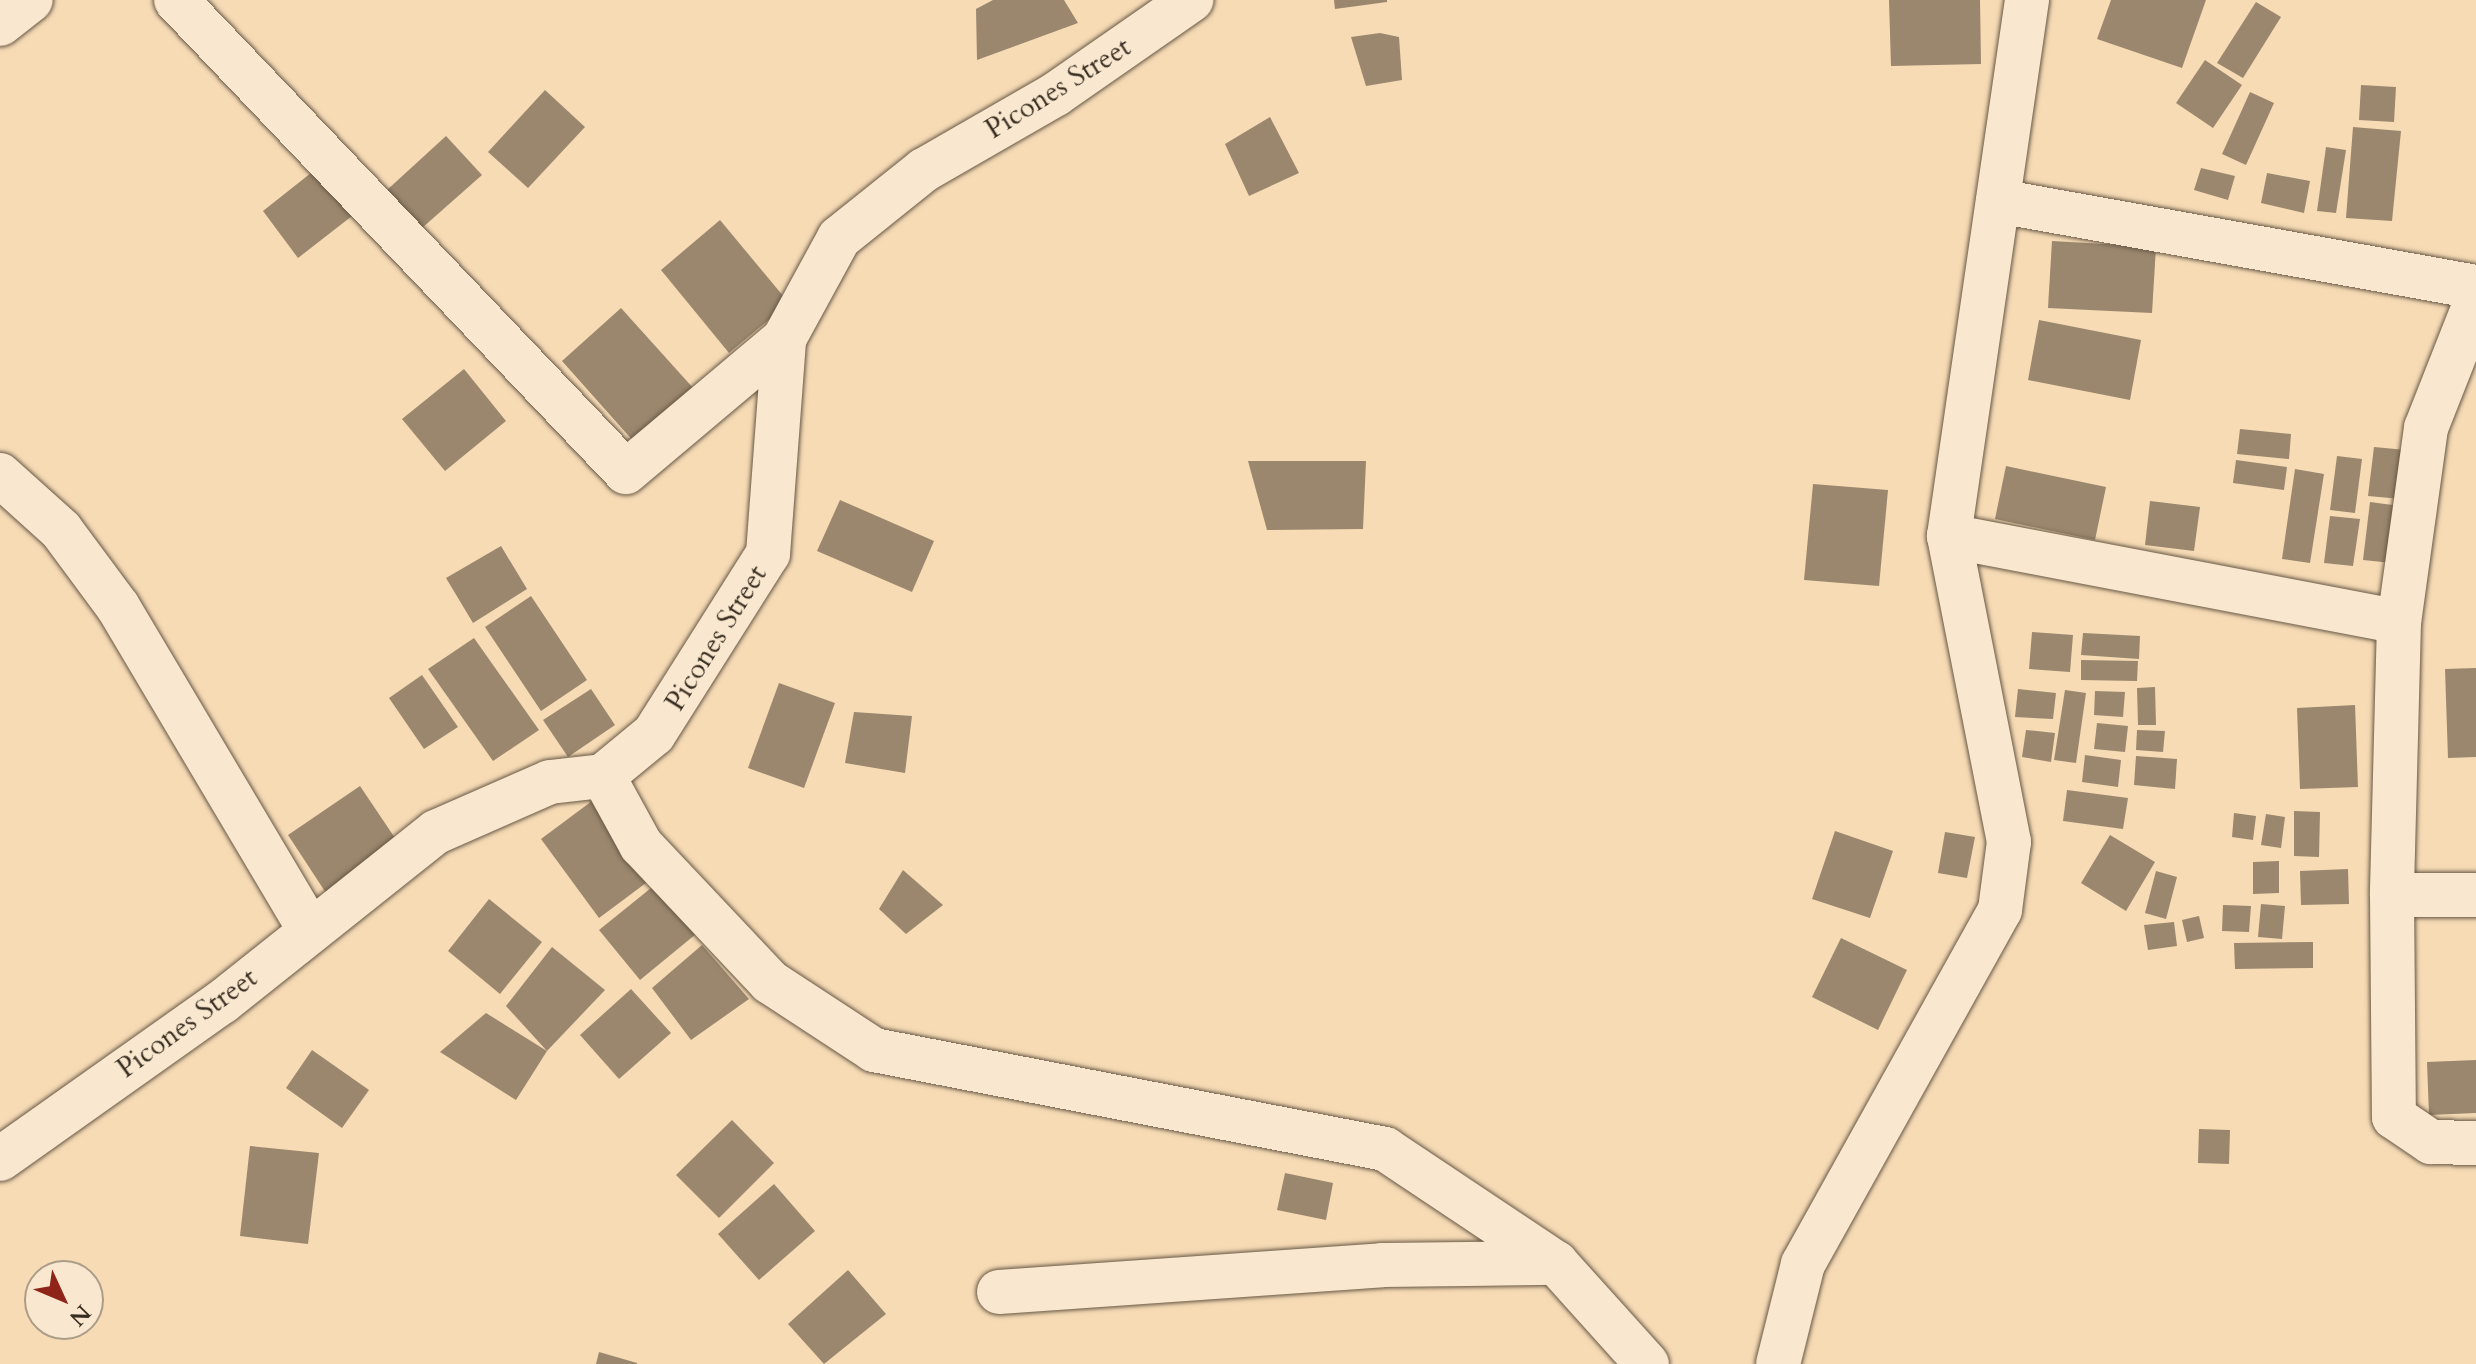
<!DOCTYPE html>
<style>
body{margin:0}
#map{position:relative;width:2476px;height:1364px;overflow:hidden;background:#f6dbb5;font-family:Cardo,serif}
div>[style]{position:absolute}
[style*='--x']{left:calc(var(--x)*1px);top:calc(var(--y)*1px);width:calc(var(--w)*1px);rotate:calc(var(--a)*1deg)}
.building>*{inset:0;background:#9b876e}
.roads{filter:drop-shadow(0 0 2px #685846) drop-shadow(0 0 2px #685846)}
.minor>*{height:44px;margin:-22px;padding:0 22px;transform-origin:22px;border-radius:22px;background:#f9e8cf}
.tertiary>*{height:44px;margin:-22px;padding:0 22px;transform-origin:22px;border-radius:22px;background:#f9e8cf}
span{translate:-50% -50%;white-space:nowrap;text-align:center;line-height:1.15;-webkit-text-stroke:6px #f9e8cf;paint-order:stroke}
.street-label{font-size:28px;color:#382d21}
.north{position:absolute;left:24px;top:1260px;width:80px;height:80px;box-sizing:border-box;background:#f9e8cf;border:2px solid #ac9d89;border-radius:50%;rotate:134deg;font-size:22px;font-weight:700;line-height:32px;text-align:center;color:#382d21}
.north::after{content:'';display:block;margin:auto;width:28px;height:36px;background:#8f2418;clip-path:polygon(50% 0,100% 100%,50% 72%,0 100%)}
</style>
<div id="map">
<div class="building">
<i style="clip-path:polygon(993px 0,1064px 0,1078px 23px,977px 60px,976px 9px)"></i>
<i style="clip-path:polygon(1334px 0,1387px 0,1387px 2px,1335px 9px)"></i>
<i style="clip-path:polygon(1889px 0,1980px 0,1981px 64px,1891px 66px)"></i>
<i style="clip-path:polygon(2111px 0,2206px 0,2182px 68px,2097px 39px)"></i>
<i style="clip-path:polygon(2256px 2px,2281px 17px,2243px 78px,2217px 63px)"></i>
<i style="clip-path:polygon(1380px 33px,1399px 37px,1402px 80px,1366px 86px,1351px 37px)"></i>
<i style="clip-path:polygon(2205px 60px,2242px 85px,2213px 128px,2176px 103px)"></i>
<i style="clip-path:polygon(2361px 85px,2396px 87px,2394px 122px,2359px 120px)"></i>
<i style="clip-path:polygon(545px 90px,585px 127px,528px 188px,488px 152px)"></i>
<i style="clip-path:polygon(2250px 92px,2274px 103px,2246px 165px,2222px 154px)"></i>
<i style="clip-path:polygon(1270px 117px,1299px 173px,1249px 196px,1225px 144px)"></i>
<i style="clip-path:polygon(2353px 127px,2401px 131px,2392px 221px,2346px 218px)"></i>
<i style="clip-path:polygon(446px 136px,482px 175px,422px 228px,387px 190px)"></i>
<i style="clip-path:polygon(2326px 147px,2346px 150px,2336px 213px,2317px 211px)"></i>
<i style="clip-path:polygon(2201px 168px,2235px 176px,2228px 200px,2194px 190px)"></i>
<i style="clip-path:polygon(316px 169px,352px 216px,298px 258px,263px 211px)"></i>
<i style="clip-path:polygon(2267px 173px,2310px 181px,2304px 213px,2261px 203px)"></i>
<i style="clip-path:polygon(720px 220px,789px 303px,729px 353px,661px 270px)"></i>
<i style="clip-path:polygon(2052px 241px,2156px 247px,2152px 313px,2048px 308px)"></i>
<i style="clip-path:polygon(621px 308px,694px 389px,635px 443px,562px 361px)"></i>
<i style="clip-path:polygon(2039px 320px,2141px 340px,2130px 400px,2028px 380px)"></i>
<i style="clip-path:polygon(464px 369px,506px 421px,445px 471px,402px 419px)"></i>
<i style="clip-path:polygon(2240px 429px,2291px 434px,2289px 459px,2237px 454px)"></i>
<i style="clip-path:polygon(2374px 447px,2406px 450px,2401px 499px,2368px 496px)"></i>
<i style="clip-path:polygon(2337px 456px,2362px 459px,2355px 513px,2330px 510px)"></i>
<i style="clip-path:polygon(2236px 460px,2287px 467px,2284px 490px,2233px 483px)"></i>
<i style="clip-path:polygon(1248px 461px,1366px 461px,1363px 529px,1267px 530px)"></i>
<i style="clip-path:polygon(2006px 466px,2106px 487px,2095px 540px,1995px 519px)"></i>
<i style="clip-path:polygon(2295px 469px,2324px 474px,2310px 563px,2282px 559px)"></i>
<i style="clip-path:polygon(1813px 484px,1888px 490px,1879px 586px,1804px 580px)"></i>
<i style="clip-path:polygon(840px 500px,934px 541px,912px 592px,817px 551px)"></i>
<i style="clip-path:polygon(2150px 501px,2200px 507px,2194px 551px,2145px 545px)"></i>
<i style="clip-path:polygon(2370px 502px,2400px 506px,2392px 563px,2363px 560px)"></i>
<i style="clip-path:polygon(2330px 516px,2360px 519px,2353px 566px,2324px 563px)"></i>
<i style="clip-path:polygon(501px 546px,527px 589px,473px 623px,446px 578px)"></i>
<i style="clip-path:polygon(531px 596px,587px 680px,541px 711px,485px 627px)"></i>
<i style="clip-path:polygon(2032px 632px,2073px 635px,2070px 672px,2029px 669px)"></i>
<i style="clip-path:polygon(2083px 633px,2140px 636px,2139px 659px,2081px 655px)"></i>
<i style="clip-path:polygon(474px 638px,539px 730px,493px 761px,428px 669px)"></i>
<i style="clip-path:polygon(2081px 660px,2138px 661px,2137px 681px,2081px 680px)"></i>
<i style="clip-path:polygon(2476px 668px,2476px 757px,2448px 758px,2445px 669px)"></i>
<i style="clip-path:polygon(422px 675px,458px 727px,424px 749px,389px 698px)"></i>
<i style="clip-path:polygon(779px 683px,835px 703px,804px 788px,748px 768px)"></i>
<i style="clip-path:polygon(2155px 687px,2156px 725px,2138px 725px,2137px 688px)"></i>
<i style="clip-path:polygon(591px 689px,615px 725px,568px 757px,543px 720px)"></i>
<i style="clip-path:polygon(2018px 689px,2056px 693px,2053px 719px,2015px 717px)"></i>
<i style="clip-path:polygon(2065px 690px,2086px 693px,2076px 763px,2054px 760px)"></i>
<i style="clip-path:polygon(2095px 691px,2125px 692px,2123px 717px,2094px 715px)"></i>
<i style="clip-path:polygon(2355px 705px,2358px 787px,2300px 789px,2297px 708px)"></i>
<i style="clip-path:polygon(854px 712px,912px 716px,905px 773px,845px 763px)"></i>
<i style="clip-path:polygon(2097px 723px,2128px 726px,2125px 752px,2094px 749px)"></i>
<i style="clip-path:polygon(2026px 730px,2055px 733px,2051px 762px,2022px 757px)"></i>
<i style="clip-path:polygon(2137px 730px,2165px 731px,2163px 752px,2136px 750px)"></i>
<i style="clip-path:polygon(2085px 755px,2121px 760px,2118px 787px,2082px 782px)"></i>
<i style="clip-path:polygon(2136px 756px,2177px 759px,2175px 789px,2134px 785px)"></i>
<i style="clip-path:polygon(360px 786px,399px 844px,326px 893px,288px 835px)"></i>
<i style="clip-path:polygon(2067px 790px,2128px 798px,2123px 829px,2063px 821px)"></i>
<i style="clip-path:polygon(592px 801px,650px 880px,599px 918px,541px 839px)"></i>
<i style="clip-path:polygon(2294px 811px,2320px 812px,2319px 857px,2294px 856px)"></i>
<i style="clip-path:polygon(2234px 813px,2256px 816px,2253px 840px,2232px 837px)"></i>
<i style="clip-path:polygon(2266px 814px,2285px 817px,2281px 848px,2261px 845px)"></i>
<i style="clip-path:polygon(1835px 831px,1893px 851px,1870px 918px,1812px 899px)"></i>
<i style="clip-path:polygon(1945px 832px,1975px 837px,1967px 878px,1938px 873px)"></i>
<i style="clip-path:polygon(2110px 835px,2155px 862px,2126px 911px,2081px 883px)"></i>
<i style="clip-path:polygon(2279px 861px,2279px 893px,2253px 894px,2253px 862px)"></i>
<i style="clip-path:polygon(2348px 869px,2349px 904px,2301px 905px,2300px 871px)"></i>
<i style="clip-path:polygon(903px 870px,943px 905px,906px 934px,879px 909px)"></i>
<i style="clip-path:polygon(2156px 871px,2177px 877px,2166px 919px,2145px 913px)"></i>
<i style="clip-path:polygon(656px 884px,696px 934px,640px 980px,599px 930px)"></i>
<i style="clip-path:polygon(489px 899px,542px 942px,500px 994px,448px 951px)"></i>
<i style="clip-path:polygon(2261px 904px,2285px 906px,2282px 939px,2258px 937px)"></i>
<i style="clip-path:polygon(2223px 905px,2251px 906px,2249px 932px,2222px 931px)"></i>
<i style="clip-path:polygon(2199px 916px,2204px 938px,2187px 942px,2182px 920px)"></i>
<i style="clip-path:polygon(2174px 922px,2177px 946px,2148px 950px,2144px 925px)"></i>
<i style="clip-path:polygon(1841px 938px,1907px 970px,1878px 1030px,1812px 997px)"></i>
<i style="clip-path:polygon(2313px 942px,2313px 968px,2235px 969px,2234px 943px)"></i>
<i style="clip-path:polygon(702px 945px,749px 999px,691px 1040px,652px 988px)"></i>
<i style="clip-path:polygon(552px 947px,605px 990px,547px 1051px,506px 1006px)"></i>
<i style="clip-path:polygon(631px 989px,671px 1033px,619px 1079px,580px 1035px)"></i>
<i style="clip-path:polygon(486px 1013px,547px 1051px,516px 1100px,440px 1052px)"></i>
<i style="clip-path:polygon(312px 1050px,369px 1090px,342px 1128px,286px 1088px)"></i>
<i style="clip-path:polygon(2476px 1060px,2476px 1113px,2429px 1115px,2427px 1062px)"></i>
<i style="clip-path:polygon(732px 1120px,774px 1163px,719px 1218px,676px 1175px)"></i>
<i style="clip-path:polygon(2199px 1129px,2230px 1130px,2229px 1164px,2198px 1163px)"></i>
<i style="clip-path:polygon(250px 1146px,319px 1153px,308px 1244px,240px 1236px)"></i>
<i style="clip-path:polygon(1285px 1173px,1333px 1183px,1326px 1220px,1277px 1210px)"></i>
<i style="clip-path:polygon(774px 1184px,815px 1231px,759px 1280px,718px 1234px)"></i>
<i style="clip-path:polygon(848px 1270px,886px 1314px,824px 1364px,788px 1324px)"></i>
<i style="clip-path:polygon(599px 1352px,637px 1363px,637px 1364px,596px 1364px)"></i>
</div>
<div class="roads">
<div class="minor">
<i style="--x:176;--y:0;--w:652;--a:46.37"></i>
<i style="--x:626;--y:472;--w:207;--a:-40.1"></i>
<i style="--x:0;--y:24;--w:39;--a:-38"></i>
<i style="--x:1998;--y:201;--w:486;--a:10.2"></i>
<i style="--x:2476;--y:301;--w:136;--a:111.5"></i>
<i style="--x:2426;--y:428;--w:196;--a:97.9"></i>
<i style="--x:2399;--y:622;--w:273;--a:91.5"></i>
<i style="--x:2392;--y:895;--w:222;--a:89.5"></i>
<i style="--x:2394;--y:1117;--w:45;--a:34"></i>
<i style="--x:2431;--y:1142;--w:45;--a:1.3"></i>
<i style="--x:0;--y:475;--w:82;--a:42"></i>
<i style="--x:61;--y:530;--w:96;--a:53.5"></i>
<i style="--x:118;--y:607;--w:374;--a:59.3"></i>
<i style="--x:1949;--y:536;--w:458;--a:10.8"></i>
<i style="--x:603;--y:776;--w:79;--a:61.2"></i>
<i style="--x:641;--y:845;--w:188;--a:46.7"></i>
<i style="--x:770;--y:982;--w:124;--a:33.2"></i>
<i style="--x:874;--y:1050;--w:521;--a:10.96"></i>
<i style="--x:1385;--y:1149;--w:206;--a:33.7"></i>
<i style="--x:1556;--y:1263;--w:136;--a:48"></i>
<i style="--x:2392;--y:895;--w:84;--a:0"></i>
<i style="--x:0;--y:1159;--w:272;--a:-35.3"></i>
<i style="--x:222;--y:1002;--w:273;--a:-38.5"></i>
<i style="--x:436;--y:832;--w:124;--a:-23.7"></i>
<i style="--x:550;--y:782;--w:53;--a:-6.5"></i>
<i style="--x:603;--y:776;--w:66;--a:-39.5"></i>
<i style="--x:654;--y:734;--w:213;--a:-57.7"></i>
<i style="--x:768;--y:554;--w:216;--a:-85.7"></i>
<i style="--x:784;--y:339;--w:115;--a:-61.4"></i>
<i style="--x:839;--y:238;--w:109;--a:-38.7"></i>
<i style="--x:924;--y:170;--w:152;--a:-29.9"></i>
<i style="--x:1056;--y:94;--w:165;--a:-34.8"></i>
<i style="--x:999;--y:1292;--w:384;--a:-4"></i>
<i style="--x:1382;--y:1265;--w:174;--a:-0.7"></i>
</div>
<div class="tertiary">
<i style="--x:1778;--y:1364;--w:103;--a:-76"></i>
<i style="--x:1803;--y:1264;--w:405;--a:-60.9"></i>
<i style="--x:2000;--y:910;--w:69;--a:-82.5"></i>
<i style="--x:2009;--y:842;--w:312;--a:-101.1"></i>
<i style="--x:1949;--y:536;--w:542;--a:-81.72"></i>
</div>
</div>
<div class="street-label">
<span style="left:1058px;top:88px;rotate:-32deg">Picones Street</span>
<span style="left:716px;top:638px;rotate:-58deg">Picones Street</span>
<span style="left:187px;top:1023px;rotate:-36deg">Picones Street</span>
</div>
<div class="north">N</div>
</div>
